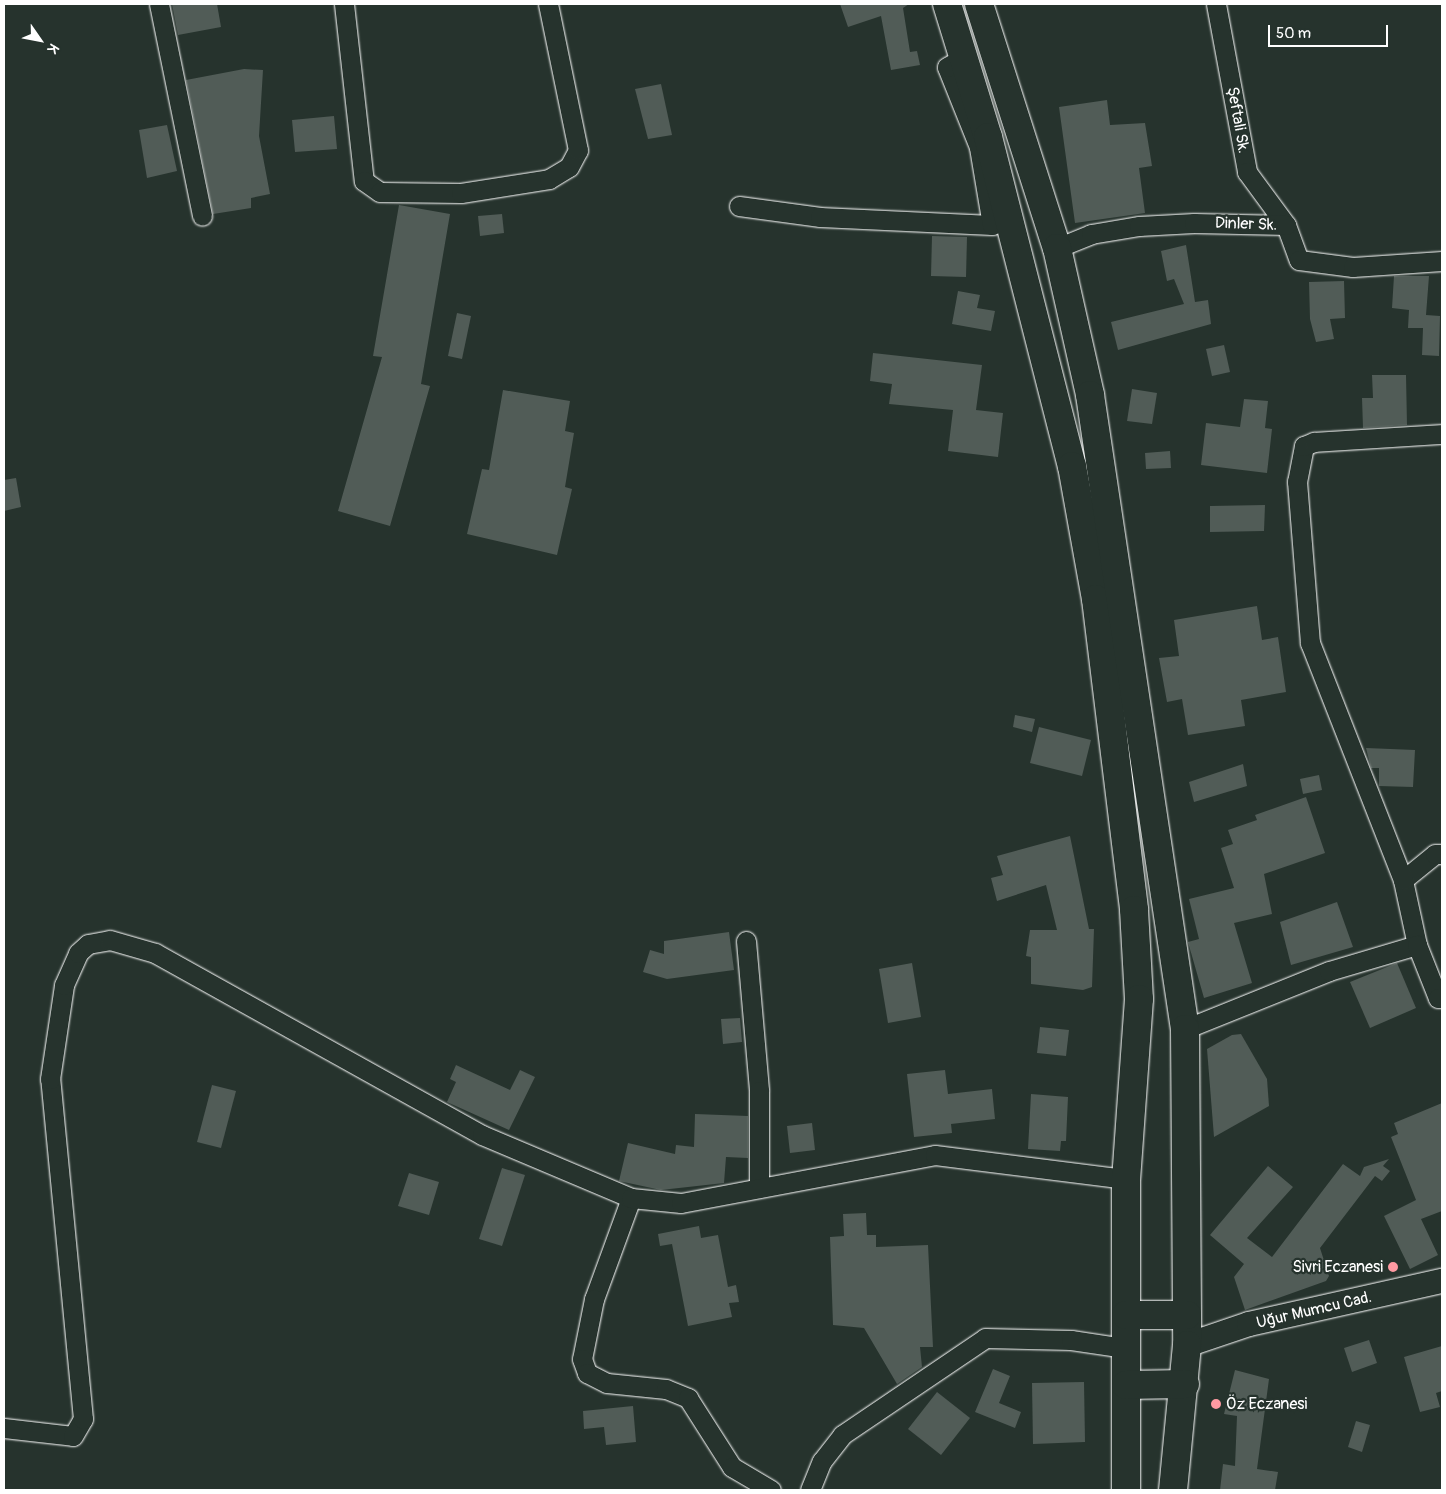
<!DOCTYPE html>
<meta charset="utf-8">
<style>
body{margin:0}
#map{position:relative;width:1446px;height:1494px;overflow:hidden;background:#26332d;font-family:Pangolin,sans-serif}
div>[style]{position:absolute}
[style*='--x']{left:calc(var(--x)*1px);top:calc(var(--y)*1px);width:calc(var(--w)*1px);rotate:calc(var(--a)*1deg)}
.building>*{inset:0;background:#515c57}
.roads{filter:drop-shadow(0 0 1px #fff) drop-shadow(0 0 1px #fff)}
.minor>*{height:19px;margin:-9.5px;padding:0 9.5px;transform-origin:9.5px;border-radius:9.5px;background:#26332d}
.tertiary>*{height:24px;margin:-12px;padding:0 12px;transform-origin:12px;border-radius:12px;background:#26332d}
.trunk>*{height:28px;margin:-14px;padding:0 14px;transform-origin:14px;border-radius:14px;background:#26332d}
.dots>*{width:14px;height:14px;translate:-50% -50%;box-sizing:border-box;border:2px solid #26332d;border-radius:50%}
span{translate:-50% -50%;white-space:nowrap;text-align:center;line-height:1.15;-webkit-text-stroke:4.5px #26332d;paint-order:stroke}
.street-label{font-size:16px;color:#fff}
.poi-label{font-size:16px;color:#fff}
.right{translate:-100% -50%;text-align:right}
.left{translate:0 -50%;text-align:left}
.frame{position:absolute;inset:0;border:5px solid #fff;pointer-events:none}
.north{position:absolute;left:15px;top:15px;width:50px;height:50px;-webkit-text-stroke:4px #26332d;paint-order:stroke;rotate:123deg;font-size:14px;font-weight:700;line-height:20px;text-align:center;color:#fff}
.north::after{content:'';display:block;margin:auto;width:18px;height:22px;background:#fff;clip-path:polygon(50% 0,100% 100%,50% 72%,0 100%)}
.scale{position:absolute;left:1268px;top:25px;width:120px;height:22px;box-sizing:border-box;border:2px solid #fff;border-top:0;padding-left:6px;font-size:15px;line-height:18px;white-space:nowrap;color:#fff;-webkit-text-stroke:4px #26332d;paint-order:stroke}
</style>
<div id="map">
<div class="building">
<i style="clip-path:polygon(172px 4px,217px 4px,221px 27px,178px 35px)"></i>
<i style="clip-path:polygon(840px 4px,909px 4px,903px 8px,910px 52px,917px 51px,920px 65px,891px 70px,881px 16px,848px 27px)"></i>
<i style="clip-path:polygon(244px 69px,263px 70px,259px 136px,270px 194px,251px 198px,251px 208px,213px 214px,186px 80px)"></i>
<i style="clip-path:polygon(661px 84px,672px 135px,648px 139px,635px 89px)"></i>
<i style="clip-path:polygon(1107px 100px,1110px 125px,1145px 123px,1152px 166px,1139px 168px,1145px 213px,1075px 223px,1059px 107px)"></i>
<i style="clip-path:polygon(334px 116px,337px 149px,295px 152px,292px 120px)"></i>
<i style="clip-path:polygon(167px 125px,177px 171px,147px 178px,139px 130px)"></i>
<i style="clip-path:polygon(399px 205px,450px 214px,421px 384px,430px 386px,390px 526px,338px 511px,382px 357px,373px 356px)"></i>
<i style="clip-path:polygon(502px 214px,504px 233px,480px 236px,478px 216px)"></i>
<i style="clip-path:polygon(932px 236px,967px 237px,966px 277px,931px 276px)"></i>
<i style="clip-path:polygon(1186px 245px,1195px 302px,1208px 300px,1211px 324px,1118px 350px,1111px 322px,1184px 304px,1174px 279px,1167px 281px,1161px 251px)"></i>
<i style="clip-path:polygon(1394px 276px,1429px 276px,1426px 315px,1440px 316px,1439px 356px,1422px 355px,1423px 328px,1408px 328px,1409px 310px,1392px 308px)"></i>
<i style="clip-path:polygon(1344px 281px,1345px 318px,1330px 319px,1334px 339px,1316px 342px,1310px 319px,1309px 282px)"></i>
<i style="clip-path:polygon(958px 291px,980px 295px,977px 308px,995px 311px,991px 331px,952px 324px)"></i>
<i style="clip-path:polygon(457px 313px,471px 316px,462px 359px,448px 356px)"></i>
<i style="clip-path:polygon(1224px 345px,1230px 372px,1212px 376px,1206px 349px)"></i>
<i style="clip-path:polygon(873px 353px,982px 365px,976px 410px,1003px 413px,998px 457px,948px 451px,953px 410px,889px 404px,892px 384px,870px 381px)"></i>
<i style="clip-path:polygon(1372px 375px,1406px 375px,1407px 425px,1363px 428px,1362px 398px,1373px 398px)"></i>
<i style="clip-path:polygon(1132px 389px,1157px 393px,1152px 424px,1127px 421px)"></i>
<i style="clip-path:polygon(503px 390px,570px 401px,565px 431px,574px 433px,565px 487px,572px 489px,557px 555px,467px 534px,482px 469px,489px 470px)"></i>
<i style="clip-path:polygon(1244px 399px,1268px 401px,1265px 428px,1272px 429px,1267px 473px,1201px 465px,1206px 423px,1240px 427px)"></i>
<i style="clip-path:polygon(1170px 451px,1171px 468px,1146px 469px,1145px 453px)"></i>
<i style="clip-path:polygon(16px 478px,21px 507px,4px 511px,4px 480px)"></i>
<i style="clip-path:polygon(1265px 505px,1264px 531px,1210px 532px,1210px 506px)"></i>
<i style="clip-path:polygon(1257px 606px,1262px 640px,1278px 637px,1286px 692px,1241px 700px,1245px 726px,1188px 735px,1182px 699px,1167px 702px,1159px 658px,1179px 656px,1174px 620px)"></i>
<i style="clip-path:polygon(1015px 715px,1035px 719px,1032px 732px,1013px 727px)"></i>
<i style="clip-path:polygon(1039px 727px,1091px 740px,1082px 776px,1030px 763px)"></i>
<i style="clip-path:polygon(1366px 748px,1415px 750px,1413px 787px,1379px 786px,1379px 768px,1371px 768px)"></i>
<i style="clip-path:polygon(1243px 764px,1247px 786px,1194px 802px,1189px 782px)"></i>
<i style="clip-path:polygon(1319px 775px,1322px 790px,1303px 794px,1300px 779px)"></i>
<i style="clip-path:polygon(1306px 797px,1325px 853px,1264px 874px,1272px 914px,1234px 923px,1252px 983px,1204px 998px,1188px 942px,1199px 939px,1189px 899px,1234px 888px,1221px 848px,1233px 844px,1228px 830px,1257px 820px,1255px 815px)"></i>
<i style="clip-path:polygon(1070px 836px,1089px 929px,1094px 929px,1092px 987px,1083px 990px,1031px 984px,1031px 957px,1026px 956px,1030px 930px,1057px 930px,1046px 885px,997px 901px,991px 878px,1003px 875px,997px 856px)"></i>
<i style="clip-path:polygon(1337px 902px,1353px 947px,1291px 965px,1280px 922px)"></i>
<i style="clip-path:polygon(729px 932px,734px 970px,667px 979px,643px 972px,650px 950px,664px 954px,664px 941px)"></i>
<i style="clip-path:polygon(912px 963px,921px 1017px,888px 1023px,879px 969px)"></i>
<i style="clip-path:polygon(1397px 963px,1416px 1008px,1370px 1028px,1350px 982px)"></i>
<i style="clip-path:polygon(740px 1018px,742px 1042px,723px 1044px,721px 1019px)"></i>
<i style="clip-path:polygon(1040px 1027px,1069px 1030px,1066px 1056px,1037px 1053px)"></i>
<i style="clip-path:polygon(1241px 1034px,1267px 1079px,1269px 1106px,1214px 1137px,1207px 1049px,1232px 1035px)"></i>
<i style="clip-path:polygon(456px 1065px,510px 1090px,520px 1070px,535px 1077px,509px 1130px,447px 1102px,456px 1082px,450px 1079px)"></i>
<i style="clip-path:polygon(945px 1070px,948px 1094px,992px 1089px,995px 1119px,951px 1124px,952px 1133px,914px 1137px,907px 1074px)"></i>
<i style="clip-path:polygon(212px 1085px,236px 1091px,221px 1148px,197px 1142px)"></i>
<i style="clip-path:polygon(1031px 1094px,1068px 1097px,1066px 1141px,1061px 1141px,1060px 1151px,1028px 1149px)"></i>
<i style="clip-path:polygon(1442px 1103px,1442px 1211px,1421px 1219px,1438px 1255px,1410px 1269px,1384px 1216px,1416px 1200px,1391px 1137px,1398px 1134px,1394px 1123px)"></i>
<i style="clip-path:polygon(695px 1114px,748px 1116px,748px 1158px,726px 1157px,724px 1183px,661px 1190px,619px 1181px,628px 1143px,675px 1154px,676px 1145px,694px 1147px)"></i>
<i style="clip-path:polygon(812px 1123px,815px 1150px,790px 1153px,787px 1126px)"></i>
<i style="clip-path:polygon(1389px 1159px,1383px 1166px,1390px 1171px,1382px 1181px,1375px 1176px,1320px 1248px,1329px 1276px,1326px 1281px,1245px 1310px,1234px 1277px,1244px 1264px,1210px 1235px,1268px 1166px,1293px 1187px,1247px 1238px,1272px 1257px,1343px 1164px,1360px 1176px,1364px 1167px)"></i>
<i style="clip-path:polygon(502px 1168px,525px 1175px,502px 1246px,479px 1239px)"></i>
<i style="clip-path:polygon(409px 1173px,439px 1182px,429px 1215px,398px 1206px)"></i>
<i style="clip-path:polygon(866px 1213px,867px 1235px,876px 1235px,876px 1247px,928px 1245px,933px 1347px,920px 1347px,922px 1367px,897px 1384px,864px 1328px,833px 1325px,830px 1237px,844px 1236px,843px 1214px)"></i>
<i style="clip-path:polygon(699px 1226px,701px 1238px,718px 1235px,728px 1287px,736px 1285px,739px 1302px,729px 1303px,732px 1317px,688px 1326px,672px 1244px,660px 1246px,658px 1234px)"></i>
<i style="clip-path:polygon(1369px 1340px,1377px 1363px,1352px 1372px,1344px 1348px)"></i>
<i style="clip-path:polygon(1442px 1346px,1442px 1391px,1436px 1393px,1440px 1407px,1420px 1412px,1404px 1357px)"></i>
<i style="clip-path:polygon(993px 1369px,1010px 1376px,999px 1403px,1021px 1412px,1015px 1428px,975px 1412px)"></i>
<i style="clip-path:polygon(1235px 1370px,1269px 1379px,1257px 1469px,1278px 1472px,1275px 1490px,1220px 1490px,1223px 1464px,1235px 1466px,1237px 1416px,1224px 1414px)"></i>
<i style="clip-path:polygon(1084px 1382px,1085px 1442px,1033px 1444px,1032px 1383px)"></i>
<i style="clip-path:polygon(937px 1392px,970px 1418px,941px 1455px,908px 1429px)"></i>
<i style="clip-path:polygon(633px 1406px,636px 1442px,606px 1445px,604px 1427px,584px 1429px,583px 1411px)"></i>
<i style="clip-path:polygon(1356px 1421px,1370px 1425px,1362px 1452px,1348px 1447px)"></i>
</div>
<div class="roads">
<div class="minor">
<i style="--x:159;--y:4;--w:216;--a:78.5"></i>
<i style="--x:344;--y:4;--w:178;--a:83.6"></i>
<i style="--x:364;--y:181;--w:19;--a:35"></i>
<i style="--x:380;--y:192;--w:81;--a:0.7"></i>
<i style="--x:461;--y:193;--w:89;--a:-9"></i>
<i style="--x:549;--y:179;--w:23;--a:-31"></i>
<i style="--x:569;--y:167;--w:19;--a:-62"></i>
<i style="--x:578;--y:150;--w:149;--a:-101.6"></i>
<i style="--x:1216;--y:4;--w:171;--a:79.5"></i>
<i style="--x:1247;--y:172;--w:66;--a:53.7"></i>
<i style="--x:1286;--y:225;--w:37;--a:70"></i>
<i style="--x:1299;--y:260;--w:54;--a:7.4"></i>
<i style="--x:1353;--y:267;--w:89;--a:-3.9"></i>
<i style="--x:739;--y:206;--w:82;--a:7.7"></i>
<i style="--x:820;--y:217;--w:172;--a:2.7"></i>
<i style="--x:992;--y:225;--w:79;--a:-99.5"></i>
<i style="--x:979;--y:147;--w:86;--a:-111.8"></i>
<i style="--x:947;--y:67;--w:20;--a:-30"></i>
<i style="--x:1057;--y:248;--w:37;--a:-22"></i>
<i style="--x:1091;--y:234;--w:49;--a:-9.5"></i>
<i style="--x:1139;--y:226;--w:55;--a:-3.1"></i>
<i style="--x:1194;--y:223;--w:92;--a:1.2"></i>
<i style="--x:1403;--y:880;--w:41;--a:-39.1"></i>
<i style="--x:1435;--y:854;--w:7;--a:0"></i>
<i style="--x:746;--y:941;--w:151;--a:85"></i>
<i style="--x:759;--y:1091;--w:97;--a:90"></i>
<i style="--x:1417;--y:945;--w:66;--a:-102.2"></i>
<i style="--x:1403;--y:880;--w:255;--a:-111.4"></i>
<i style="--x:1310;--y:643;--w:162;--a:-94.6"></i>
<i style="--x:1297;--y:482;--w:37;--a:-79"></i>
<i style="--x:1304;--y:446;--w:11;--a:-22"></i>
<i style="--x:1314;--y:442;--w:128;--a:-3.6"></i>
<i style="--x:1185;--y:1029;--w:155;--a:-21.9"></i>
<i style="--x:1329;--y:971;--w:92;--a:-16.5"></i>
<i style="--x:1417;--y:945;--w:57;--a:68.4"></i>
<i style="--x:1438;--y:998;--w:4;--a:0"></i>
<i style="--x:631;--y:1198;--w:108;--a:110.1"></i>
<i style="--x:594;--y:1299;--w:61;--a:101.3"></i>
<i style="--x:582;--y:1359;--w:15;--a:70"></i>
<i style="--x:587;--y:1373;--w:22;--a:27"></i>
<i style="--x:607;--y:1383;--w:59;--a:5.8"></i>
<i style="--x:666;--y:1389;--w:24;--a:22"></i>
<i style="--x:688;--y:1398;--w:82;--a:57.5"></i>
<i style="--x:732;--y:1467;--w:45;--a:30.5"></i>
<i style="--x:4;--y:1428;--w:69;--a:6.6"></i>
<i style="--x:73;--y:1436;--w:20;--a:-60"></i>
<i style="--x:83;--y:1419;--w:342;--a:-95.5"></i>
<i style="--x:50;--y:1079;--w:95;--a:-81.5"></i>
<i style="--x:64;--y:985;--w:35;--a:-66"></i>
<i style="--x:78;--y:953;--w:13;--a:-42"></i>
<i style="--x:88;--y:944;--w:22;--a:-10"></i>
<i style="--x:110;--y:940;--w:47;--a:16.1"></i>
<i style="--x:155;--y:953;--w:374;--a:29.1"></i>
<i style="--x:482;--y:1135;--w:162;--a:22.9"></i>
<i style="--x:631;--y:1198;--w:50;--a:5.7"></i>
<i style="--x:681;--y:1203;--w:258;--a:-10.7"></i>
<i style="--x:935;--y:1155;--w:193;--a:7.2"></i>
<i style="--x:810;--y:1490;--w:31;--a:-68"></i>
<i style="--x:822;--y:1461;--w:33;--a:-52"></i>
<i style="--x:842;--y:1435;--w:173;--a:-34.1"></i>
<i style="--x:985;--y:1338;--w:86;--a:1.3"></i>
<i style="--x:1071;--y:1340;--w:55;--a:8.4"></i>
</div>
<div class="tertiary">
<i style="--x:1187;--y:1345;--w:65;--a:-18.7"></i>
<i style="--x:1249;--y:1324;--w:198;--a:-12.6"></i>
</div>
<div class="trunk">
<i style="--x:947;--y:4;--w:139;--a:72.9"></i>
<i style="--x:988;--y:137;--w:340;--a:75.7"></i>
<i style="--x:1072;--y:466;--w:135;--a:79.8"></i>
<i style="--x:1096;--y:599;--w:313;--a:83"></i>
<i style="--x:1134;--y:910;--w:89;--a:86.8"></i>
<i style="--x:1139;--y:999;--w:180;--a:94.1"></i>
<i style="--x:1126;--y:1179;--w:311;--a:90"></i>
<i style="--x:979;--y:4;--w:256;--a:72.3"></i>
<i style="--x:1057;--y:248;--w:151;--a:77.3"></i>
<i style="--x:1090;--y:395;--w:641;--a:81.48"></i>
<i style="--x:1185;--y:1029;--w:316;--a:89.6"></i>
<i style="--x:1187;--y:1345;--w:146;--a:95.5"></i>
<i style="--x:1126;--y:1315;--w:61;--a:0"></i>
<i style="--x:1126;--y:1385;--w:59;--a:-1"></i>
</div>
</div>
<div class="dots">
<i style="left:1393px;top:1267px;background:#ff9aa2"></i>
<i style="left:1216px;top:1404px;background:#ff9aa2"></i>
</div>
<div class="street-label">
<span style="left:1238px;top:120px;rotate:80deg">Şeftali Sk.</span>
<span style="left:1246px;top:224px;rotate:2deg">Dinler Sk.</span>
<span style="left:1314px;top:1310px;rotate:-13deg">Uğur Mumcu Cad.</span>
</div>
<div class="poi-label">
<span class="right" style="left:1383px;top:1267px">Sivri Eczanesi</span>
<span class="left" style="left:1226px;top:1404px">Öz Eczanesi</span>
</div>
<div class="frame"></div>
<div class="north">K</div>
<div class="scale">50 m</div>
</div>
